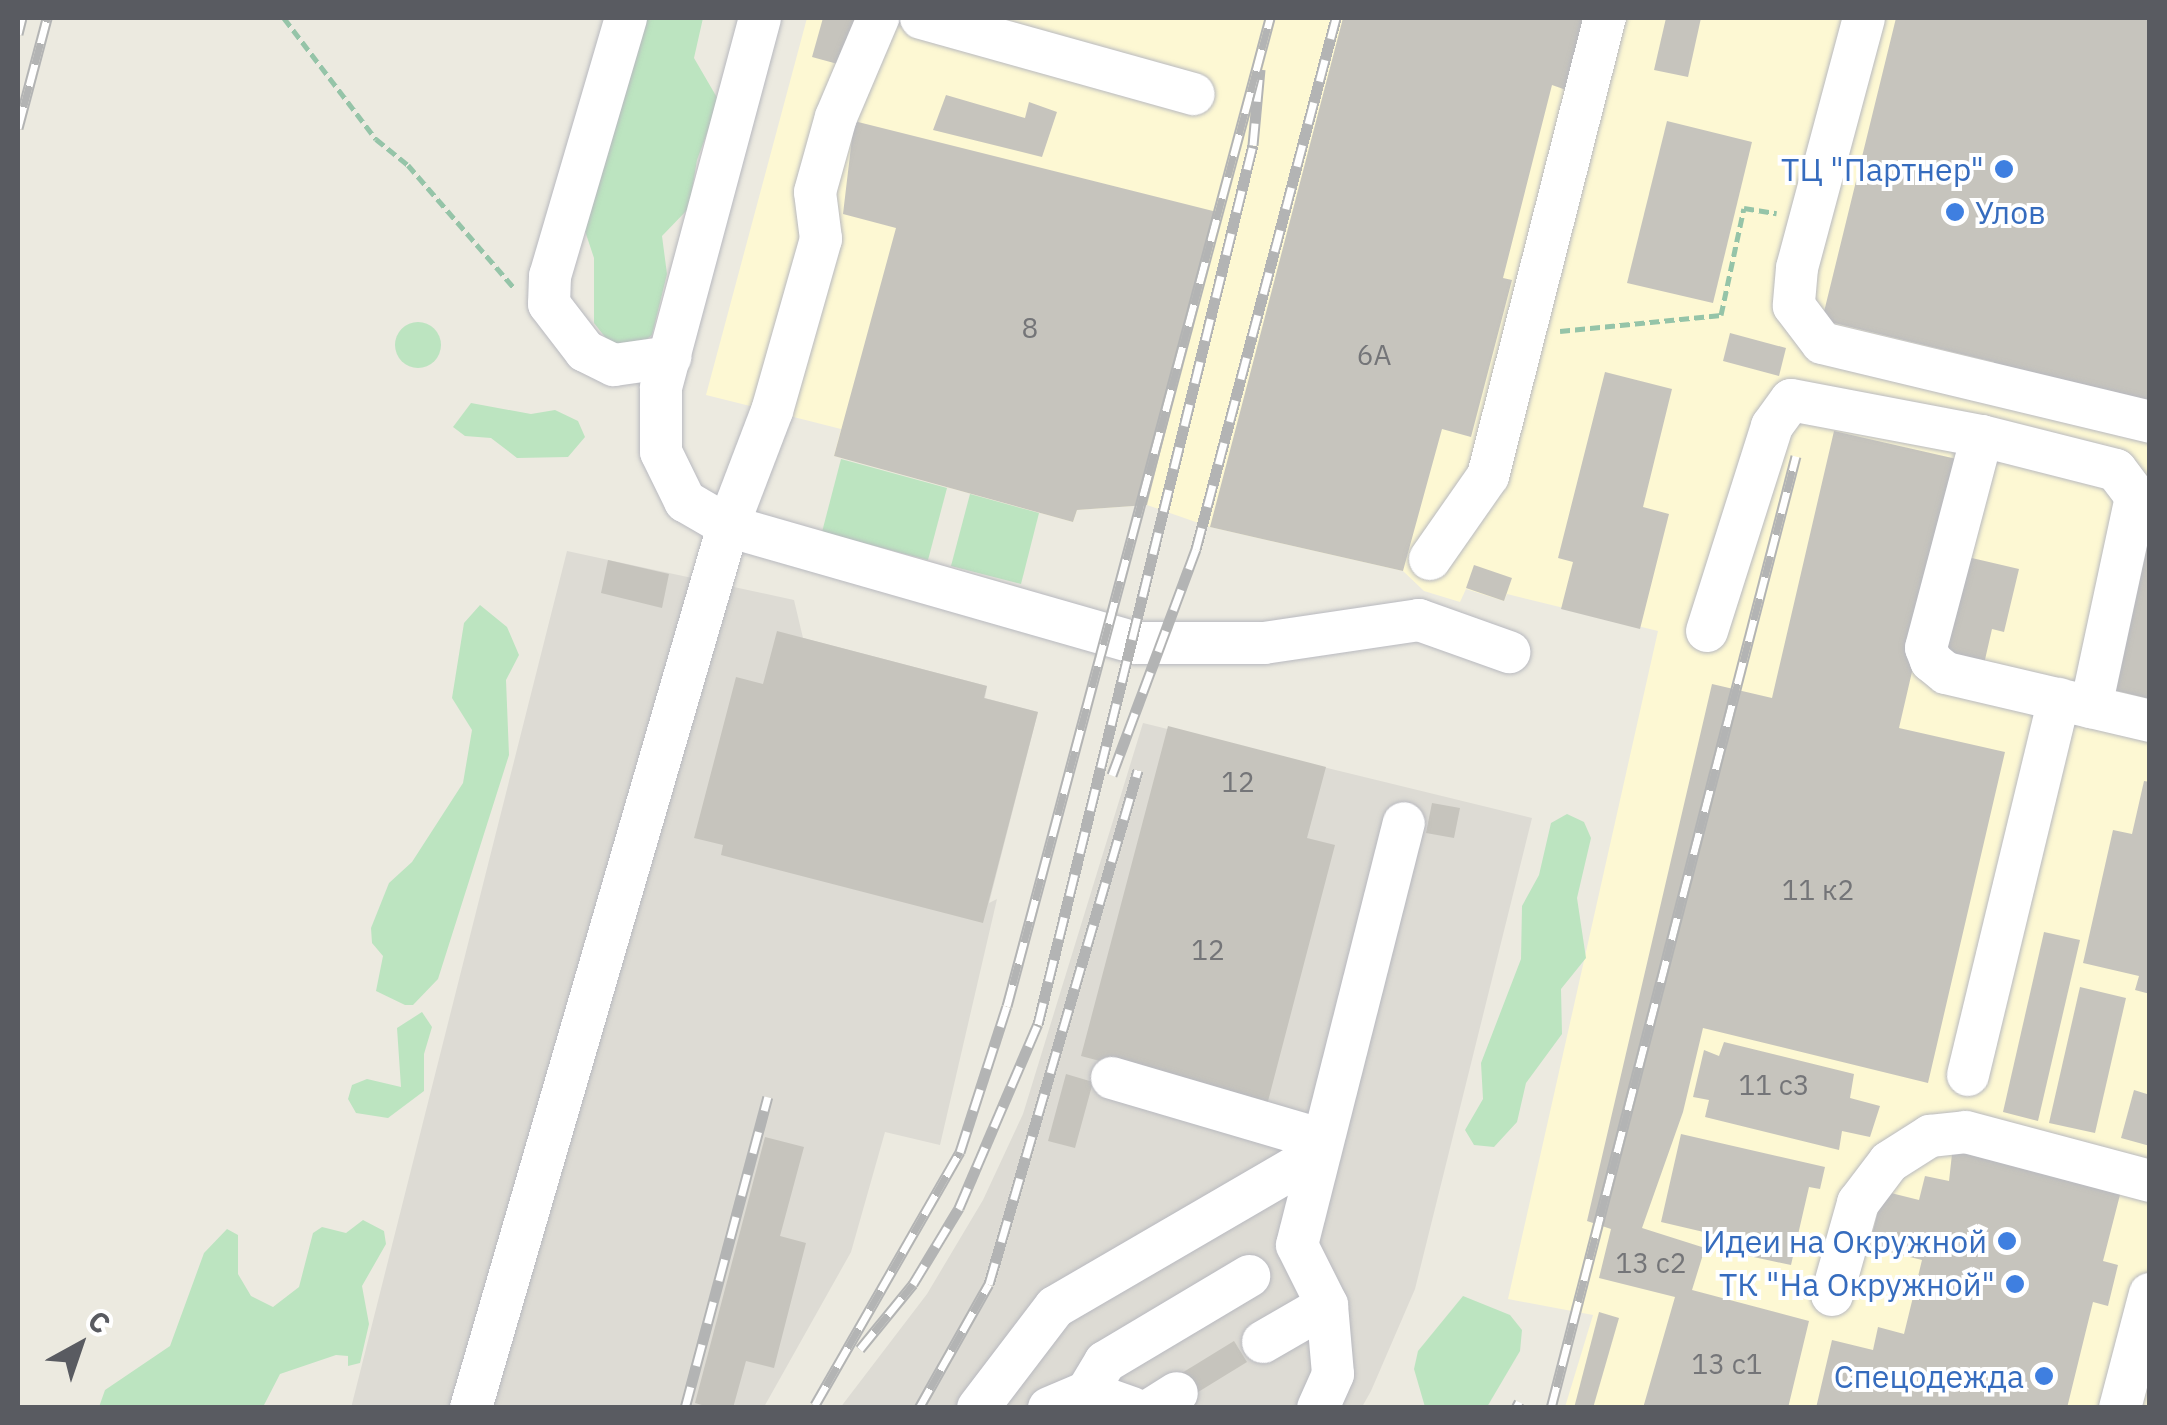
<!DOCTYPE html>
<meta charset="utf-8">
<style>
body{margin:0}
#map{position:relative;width:2167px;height:1425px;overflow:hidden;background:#eceae0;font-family:"IBM Plex Sans",sans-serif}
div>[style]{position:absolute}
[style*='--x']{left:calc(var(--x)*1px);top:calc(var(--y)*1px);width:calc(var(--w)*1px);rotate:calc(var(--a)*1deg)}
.commercial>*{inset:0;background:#fdf8d3}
.industrial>*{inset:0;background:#dddbd4}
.green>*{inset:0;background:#bce4c0}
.round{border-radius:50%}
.building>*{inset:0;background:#c6c4bd}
.path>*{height:5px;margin-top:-2.5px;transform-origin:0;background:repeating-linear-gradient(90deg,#95c4a8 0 10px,transparent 0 15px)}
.roads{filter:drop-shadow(0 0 2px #b8b9bf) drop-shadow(0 0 2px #b8b9bf)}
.minor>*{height:42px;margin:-21px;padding:0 21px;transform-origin:21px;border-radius:21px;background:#fff}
.rail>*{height:11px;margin-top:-5.5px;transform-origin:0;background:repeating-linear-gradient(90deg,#fff 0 22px,#b3b4b4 0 44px);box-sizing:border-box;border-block:2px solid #b3b4b4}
.dots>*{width:28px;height:28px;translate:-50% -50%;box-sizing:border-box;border:5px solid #fff;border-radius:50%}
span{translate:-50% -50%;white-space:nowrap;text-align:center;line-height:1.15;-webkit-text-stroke:8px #fff;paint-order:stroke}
.number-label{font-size:28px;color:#747578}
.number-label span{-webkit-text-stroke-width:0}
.shop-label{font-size:32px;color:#366cbe}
.right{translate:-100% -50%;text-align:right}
.left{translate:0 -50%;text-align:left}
.frame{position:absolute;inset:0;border:20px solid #595b61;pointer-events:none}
.north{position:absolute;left:30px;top:1295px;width:100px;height:100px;-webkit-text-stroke:8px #fff;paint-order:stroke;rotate:40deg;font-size:28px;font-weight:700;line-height:40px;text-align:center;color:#595b61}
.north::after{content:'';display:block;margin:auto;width:35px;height:45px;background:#595b61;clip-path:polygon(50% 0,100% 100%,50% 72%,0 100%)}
</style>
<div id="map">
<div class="commercial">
<i style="clip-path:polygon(807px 18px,2149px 18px,2149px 1407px,1565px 1407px,1593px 1315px,1508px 1299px,1658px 631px,1507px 594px,1504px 601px,1466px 589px,1460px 602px,1424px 591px,1403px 571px,1210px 527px,1147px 505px,1077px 510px,1073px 522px,834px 456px,841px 429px,706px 395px)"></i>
</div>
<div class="industrial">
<i style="clip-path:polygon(567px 551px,794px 600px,803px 638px,987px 686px,985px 698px,1038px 712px,989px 903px,997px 899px,940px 1145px,885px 1132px,851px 1252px,764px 1407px,351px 1408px)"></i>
<i style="clip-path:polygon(1143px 723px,1532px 818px,1415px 1289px,1371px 1391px,1362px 1407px,840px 1408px,927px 1294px,983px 1200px,1023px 1114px)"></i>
</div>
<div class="green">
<i style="clip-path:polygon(639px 18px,703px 18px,694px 58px,719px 101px,697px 160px,689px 208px,662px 236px,667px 274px,652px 335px,632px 351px,609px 342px,594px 323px,594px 258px,580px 216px)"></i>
<i class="round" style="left:395px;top:322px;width:46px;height:46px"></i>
<i style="clip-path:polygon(471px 403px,531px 414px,555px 410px,578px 421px,585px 437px,568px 457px,517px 458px,491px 438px,465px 436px,453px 427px)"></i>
<i style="clip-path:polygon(841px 459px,947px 488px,928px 560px,822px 532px)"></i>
<i style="clip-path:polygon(970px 494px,1039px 513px,1021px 584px,951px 566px)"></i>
<i style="clip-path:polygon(480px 605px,507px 627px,519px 655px,506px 680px,509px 755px,438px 979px,413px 1005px,405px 1005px,376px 991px,383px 956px,372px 943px,371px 928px,389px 883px,412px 862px,463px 783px,472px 730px,452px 698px,464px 623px)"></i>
<i style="clip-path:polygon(1567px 814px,1584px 822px,1591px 838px,1577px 898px,1586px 958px,1561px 989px,1562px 1034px,1526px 1083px,1517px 1122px,1494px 1147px,1474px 1145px,1465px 1130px,1483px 1099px,1481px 1063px,1521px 959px,1522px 906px,1539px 875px,1551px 823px)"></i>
<i style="clip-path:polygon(422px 1012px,432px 1027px,424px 1054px,424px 1091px,388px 1118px,356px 1113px,348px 1099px,352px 1085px,367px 1079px,401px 1087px,397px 1028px)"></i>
<i style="clip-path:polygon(363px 1220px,384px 1231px,386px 1244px,362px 1286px,369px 1324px,360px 1363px,348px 1366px,348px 1356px,336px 1355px,280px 1374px,263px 1407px,99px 1407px,105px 1390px,170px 1346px,204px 1253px,227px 1229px,238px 1235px,238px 1274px,251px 1296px,273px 1307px,299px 1287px,313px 1233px,322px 1227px,346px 1233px)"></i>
<i style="clip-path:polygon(1463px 1296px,1510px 1315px,1522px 1330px,1520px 1351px,1487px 1407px,1425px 1407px,1414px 1369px,1418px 1351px)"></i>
</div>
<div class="building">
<i style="clip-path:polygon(823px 18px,858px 18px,845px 66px,812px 57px)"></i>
<i style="clip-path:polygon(1343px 18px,1585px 18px,1569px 91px,1552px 85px,1503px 278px,1512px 280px,1471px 437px,1442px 429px,1403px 571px,1210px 527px)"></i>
<i style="clip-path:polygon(1666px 18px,1701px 18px,1688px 77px,1654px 70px)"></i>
<i style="clip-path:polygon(1896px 18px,2150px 18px,2150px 402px,1992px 371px,1994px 362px,1822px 320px)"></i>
<i style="clip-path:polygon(946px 95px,1025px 118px,1029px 102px,1057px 112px,1042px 157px,933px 130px)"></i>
<i style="clip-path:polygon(854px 121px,1221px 213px,1147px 505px,1077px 510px,1073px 522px,834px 456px,896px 228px,843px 214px)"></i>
<i style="clip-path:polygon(1667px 121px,1752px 142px,1713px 303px,1627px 283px)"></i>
<i style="clip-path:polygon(1730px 333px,1786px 348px,1779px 376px,1723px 361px)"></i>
<i style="clip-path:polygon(1605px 372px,1672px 389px,1643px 507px,1669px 514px,1640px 629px,1561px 609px,1573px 562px,1558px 558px)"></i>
<i style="clip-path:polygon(1834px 431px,1961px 460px,1899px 728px,2005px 752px,1928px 1083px,1703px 1028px,1683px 1112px,1642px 1228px,1705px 1248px,1692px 1290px,1809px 1321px,1788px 1408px,1643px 1408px,1675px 1297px,1599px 1278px,1611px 1229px,1587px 1221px,1712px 684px,1772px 698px)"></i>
<i style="clip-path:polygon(2150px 519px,2150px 699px,2106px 688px)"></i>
<i style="clip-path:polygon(1959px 555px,2019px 569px,2004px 632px,1992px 629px,1984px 664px,1943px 654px)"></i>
<i style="clip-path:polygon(608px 560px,669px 574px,662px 608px,601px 593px)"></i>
<i style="clip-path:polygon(1474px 565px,1512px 578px,1504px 601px,1466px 588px)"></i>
<i style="clip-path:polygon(777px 631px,987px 686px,984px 698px,1038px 712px,983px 923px,721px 855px,723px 845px,694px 838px,736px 677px,763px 684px)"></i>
<i style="clip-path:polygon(1168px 726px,1326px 767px,1307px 838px,1335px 845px,1267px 1105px,1081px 1056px)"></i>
<i style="clip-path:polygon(2144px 781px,2150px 782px,2150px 994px,2135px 990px,2139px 976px,2083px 963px,2113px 830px,2132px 834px)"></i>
<i style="clip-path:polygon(1432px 803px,1460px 808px,1454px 838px,1426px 833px)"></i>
<i style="clip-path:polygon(2044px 932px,2080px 940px,2038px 1121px,2003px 1112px)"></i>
<i style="clip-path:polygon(2080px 987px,2126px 998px,2095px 1133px,2049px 1123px)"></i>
<i style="clip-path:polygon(1724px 1042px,1854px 1074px,1850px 1098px,1880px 1106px,1870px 1137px,1842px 1131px,1839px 1150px,1705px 1117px,1709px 1100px,1693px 1097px,1704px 1050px,1719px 1056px)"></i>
<i style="clip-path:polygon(1066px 1074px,1093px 1082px,1075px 1148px,1048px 1141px)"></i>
<i style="clip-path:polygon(2134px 1090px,2150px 1095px,2150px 1146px,2121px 1138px)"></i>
<i style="clip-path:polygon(1681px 1134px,1825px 1167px,1820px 1189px,1809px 1187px,1791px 1265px,1735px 1253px,1738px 1240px,1661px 1222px)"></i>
<i style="clip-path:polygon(765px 1137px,804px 1147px,780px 1236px,806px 1243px,774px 1368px,746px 1361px,733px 1408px,712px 1408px,695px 1403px)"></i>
<i style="clip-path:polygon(1953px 1145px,2122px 1187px,2103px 1261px,2118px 1265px,2108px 1306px,2093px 1302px,2067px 1408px,1816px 1408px,1832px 1340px,1873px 1350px,1878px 1327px,1904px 1334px,1922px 1260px,1869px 1247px,1883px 1191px,1919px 1200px,1925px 1176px,1949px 1181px)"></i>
<i style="clip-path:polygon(1599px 1312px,1619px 1318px,1593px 1408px,1574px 1408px)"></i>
<i style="clip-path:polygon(1234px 1341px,1247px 1362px,1190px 1397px,1177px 1376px)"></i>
</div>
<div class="path">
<i style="--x:284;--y:18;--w:152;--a:52.8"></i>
<i style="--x:376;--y:139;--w:41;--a:39.1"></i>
<i style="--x:408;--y:165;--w:162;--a:49.2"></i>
<i style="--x:1560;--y:331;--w:162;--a:-5.7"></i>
<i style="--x:1721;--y:315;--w:109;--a:-77.9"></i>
<i style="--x:1744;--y:208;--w:33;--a:9"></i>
</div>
<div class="roads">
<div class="minor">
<i style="--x:626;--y:18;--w:269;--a:106.4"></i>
<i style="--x:550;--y:276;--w:28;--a:92"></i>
<i style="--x:549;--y:304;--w:59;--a:52.5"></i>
<i style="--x:585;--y:351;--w:32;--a:26"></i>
<i style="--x:614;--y:365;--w:57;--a:-8.1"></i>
<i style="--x:760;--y:18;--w:383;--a:105"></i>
<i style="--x:661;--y:388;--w:64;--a:90"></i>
<i style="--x:661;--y:452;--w:55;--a:63.9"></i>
<i style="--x:685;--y:501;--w:50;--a:30.2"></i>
<i style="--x:728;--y:526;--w:423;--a:16"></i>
<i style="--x:1135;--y:643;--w:129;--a:0"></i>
<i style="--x:1264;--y:643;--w:157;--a:-8.4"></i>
<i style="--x:1419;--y:620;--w:96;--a:19.6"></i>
<i style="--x:921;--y:18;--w:283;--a:15.6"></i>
<i style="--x:1864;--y:18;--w:259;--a:105"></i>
<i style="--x:1797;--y:268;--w:38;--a:95"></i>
<i style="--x:1794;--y:306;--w:46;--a:52.9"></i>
<i style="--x:1822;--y:343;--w:337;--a:13.5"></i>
<i style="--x:1982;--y:436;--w:219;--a:104.8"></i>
<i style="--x:1926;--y:648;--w:14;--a:69"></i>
<i style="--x:1931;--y:661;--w:19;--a:39"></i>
<i style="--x:1946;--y:673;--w:210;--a:13.2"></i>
<i style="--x:1430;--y:559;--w:101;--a:-55.1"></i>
<i style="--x:1488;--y:476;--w:473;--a:-75.7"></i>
<i style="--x:1707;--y:631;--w:215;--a:-72.4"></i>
<i style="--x:1772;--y:426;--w:32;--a:-54"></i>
<i style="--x:1791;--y:400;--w:194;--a:10.7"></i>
<i style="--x:1982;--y:436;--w:138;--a:14.2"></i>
<i style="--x:2116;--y:470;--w:34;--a:53"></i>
<i style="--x:2136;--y:497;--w:215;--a:102.1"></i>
<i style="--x:1968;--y:1075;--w:387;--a:-76.4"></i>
<i style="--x:1112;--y:1078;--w:219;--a:16.4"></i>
<i style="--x:1832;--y:1295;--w:96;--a:-74.2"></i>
<i style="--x:1858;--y:1203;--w:51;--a:-52.9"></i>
<i style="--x:1889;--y:1162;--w:49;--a:-32.4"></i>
<i style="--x:1930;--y:1136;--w:36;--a:-6"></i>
<i style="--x:1966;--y:1132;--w:190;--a:14.9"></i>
<i style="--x:1263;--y:1342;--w:74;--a:-30"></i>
<i style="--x:1087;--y:1392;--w:35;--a:-59"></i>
<i style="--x:1105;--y:1362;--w:168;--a:-30.8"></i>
<i style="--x:471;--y:1408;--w:919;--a:-73.75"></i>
<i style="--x:728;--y:526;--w:123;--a:-69.1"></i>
<i style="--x:772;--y:411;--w:179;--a:-74.1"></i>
<i style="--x:821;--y:239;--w:47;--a:-97.3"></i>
<i style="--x:815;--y:192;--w:78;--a:-74.4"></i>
<i style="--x:836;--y:117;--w:108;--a:-67"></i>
<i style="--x:978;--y:1408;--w:127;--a:-52.7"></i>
<i style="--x:1055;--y:1307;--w:304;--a:-30.2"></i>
<i style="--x:1049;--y:1408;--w:41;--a:-22.8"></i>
<i style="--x:1087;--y:1392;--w:48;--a:19.6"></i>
<i style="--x:1153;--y:1408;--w:28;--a:-32"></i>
<i style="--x:1318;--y:1408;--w:37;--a:-66"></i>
<i style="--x:1333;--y:1374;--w:69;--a:-95"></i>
<i style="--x:1327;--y:1305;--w:67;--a:-116.6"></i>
<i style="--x:1297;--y:1245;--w:435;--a:-75.8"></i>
<i style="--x:2120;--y:1408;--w:118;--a:-75.3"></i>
</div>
</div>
<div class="rail">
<i style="--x:18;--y:34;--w:16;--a:-76"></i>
<i style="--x:18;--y:128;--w:114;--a:-75.2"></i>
<i style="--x:1112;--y:775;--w:241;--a:-69.6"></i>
<i style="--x:1196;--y:549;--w:549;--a:-75.23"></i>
<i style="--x:860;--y:1349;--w:84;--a:-50.8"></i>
<i style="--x:913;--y:1284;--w:89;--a:-58.8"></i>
<i style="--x:959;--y:1208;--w:200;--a:-66.8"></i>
<i style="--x:1038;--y:1024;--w:905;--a:-76.26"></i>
<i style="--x:1253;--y:145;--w:76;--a:-84.7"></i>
<i style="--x:815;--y:1405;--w:292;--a:-60.2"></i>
<i style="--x:960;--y:1152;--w:153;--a:-72.2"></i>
<i style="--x:1007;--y:1006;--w:1022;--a:-75.09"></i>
<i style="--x:685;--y:1408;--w:322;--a:-75.1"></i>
<i style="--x:919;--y:1408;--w:142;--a:-60.6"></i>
<i style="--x:989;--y:1284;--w:535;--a:-73.83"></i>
<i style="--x:1516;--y:1408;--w:7;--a:-63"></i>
<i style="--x:1551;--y:1408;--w:983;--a:-75.57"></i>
</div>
<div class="dots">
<i style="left:2004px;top:169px;background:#3f7fe0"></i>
<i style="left:1955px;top:212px;background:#3f7fe0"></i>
<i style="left:2007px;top:1241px;background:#3f7fe0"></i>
<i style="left:2015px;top:1284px;background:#3f7fe0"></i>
<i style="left:2044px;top:1376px;background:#3f7fe0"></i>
</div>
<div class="number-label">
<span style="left:1030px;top:328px">8</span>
<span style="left:1374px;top:355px">6А</span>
<span style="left:1238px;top:782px">12</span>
<span style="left:1818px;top:890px">11 к2</span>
<span style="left:1208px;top:950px">12</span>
<span style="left:1774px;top:1085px">11 с3</span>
<span style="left:1651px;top:1263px">13 с2</span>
<span style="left:1727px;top:1364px">13 с1</span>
</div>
<div class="shop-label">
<span class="right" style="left:1984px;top:169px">ТЦ "Партнер"</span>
<span class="left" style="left:1975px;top:212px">Улов</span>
<span class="right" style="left:1987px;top:1241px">Идеи на Окружной</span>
<span class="right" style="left:1995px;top:1284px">ТК "На Окружной"</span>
<span class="right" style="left:2024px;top:1376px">Спецодежда</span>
</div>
<div class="frame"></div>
<div class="north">С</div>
</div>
